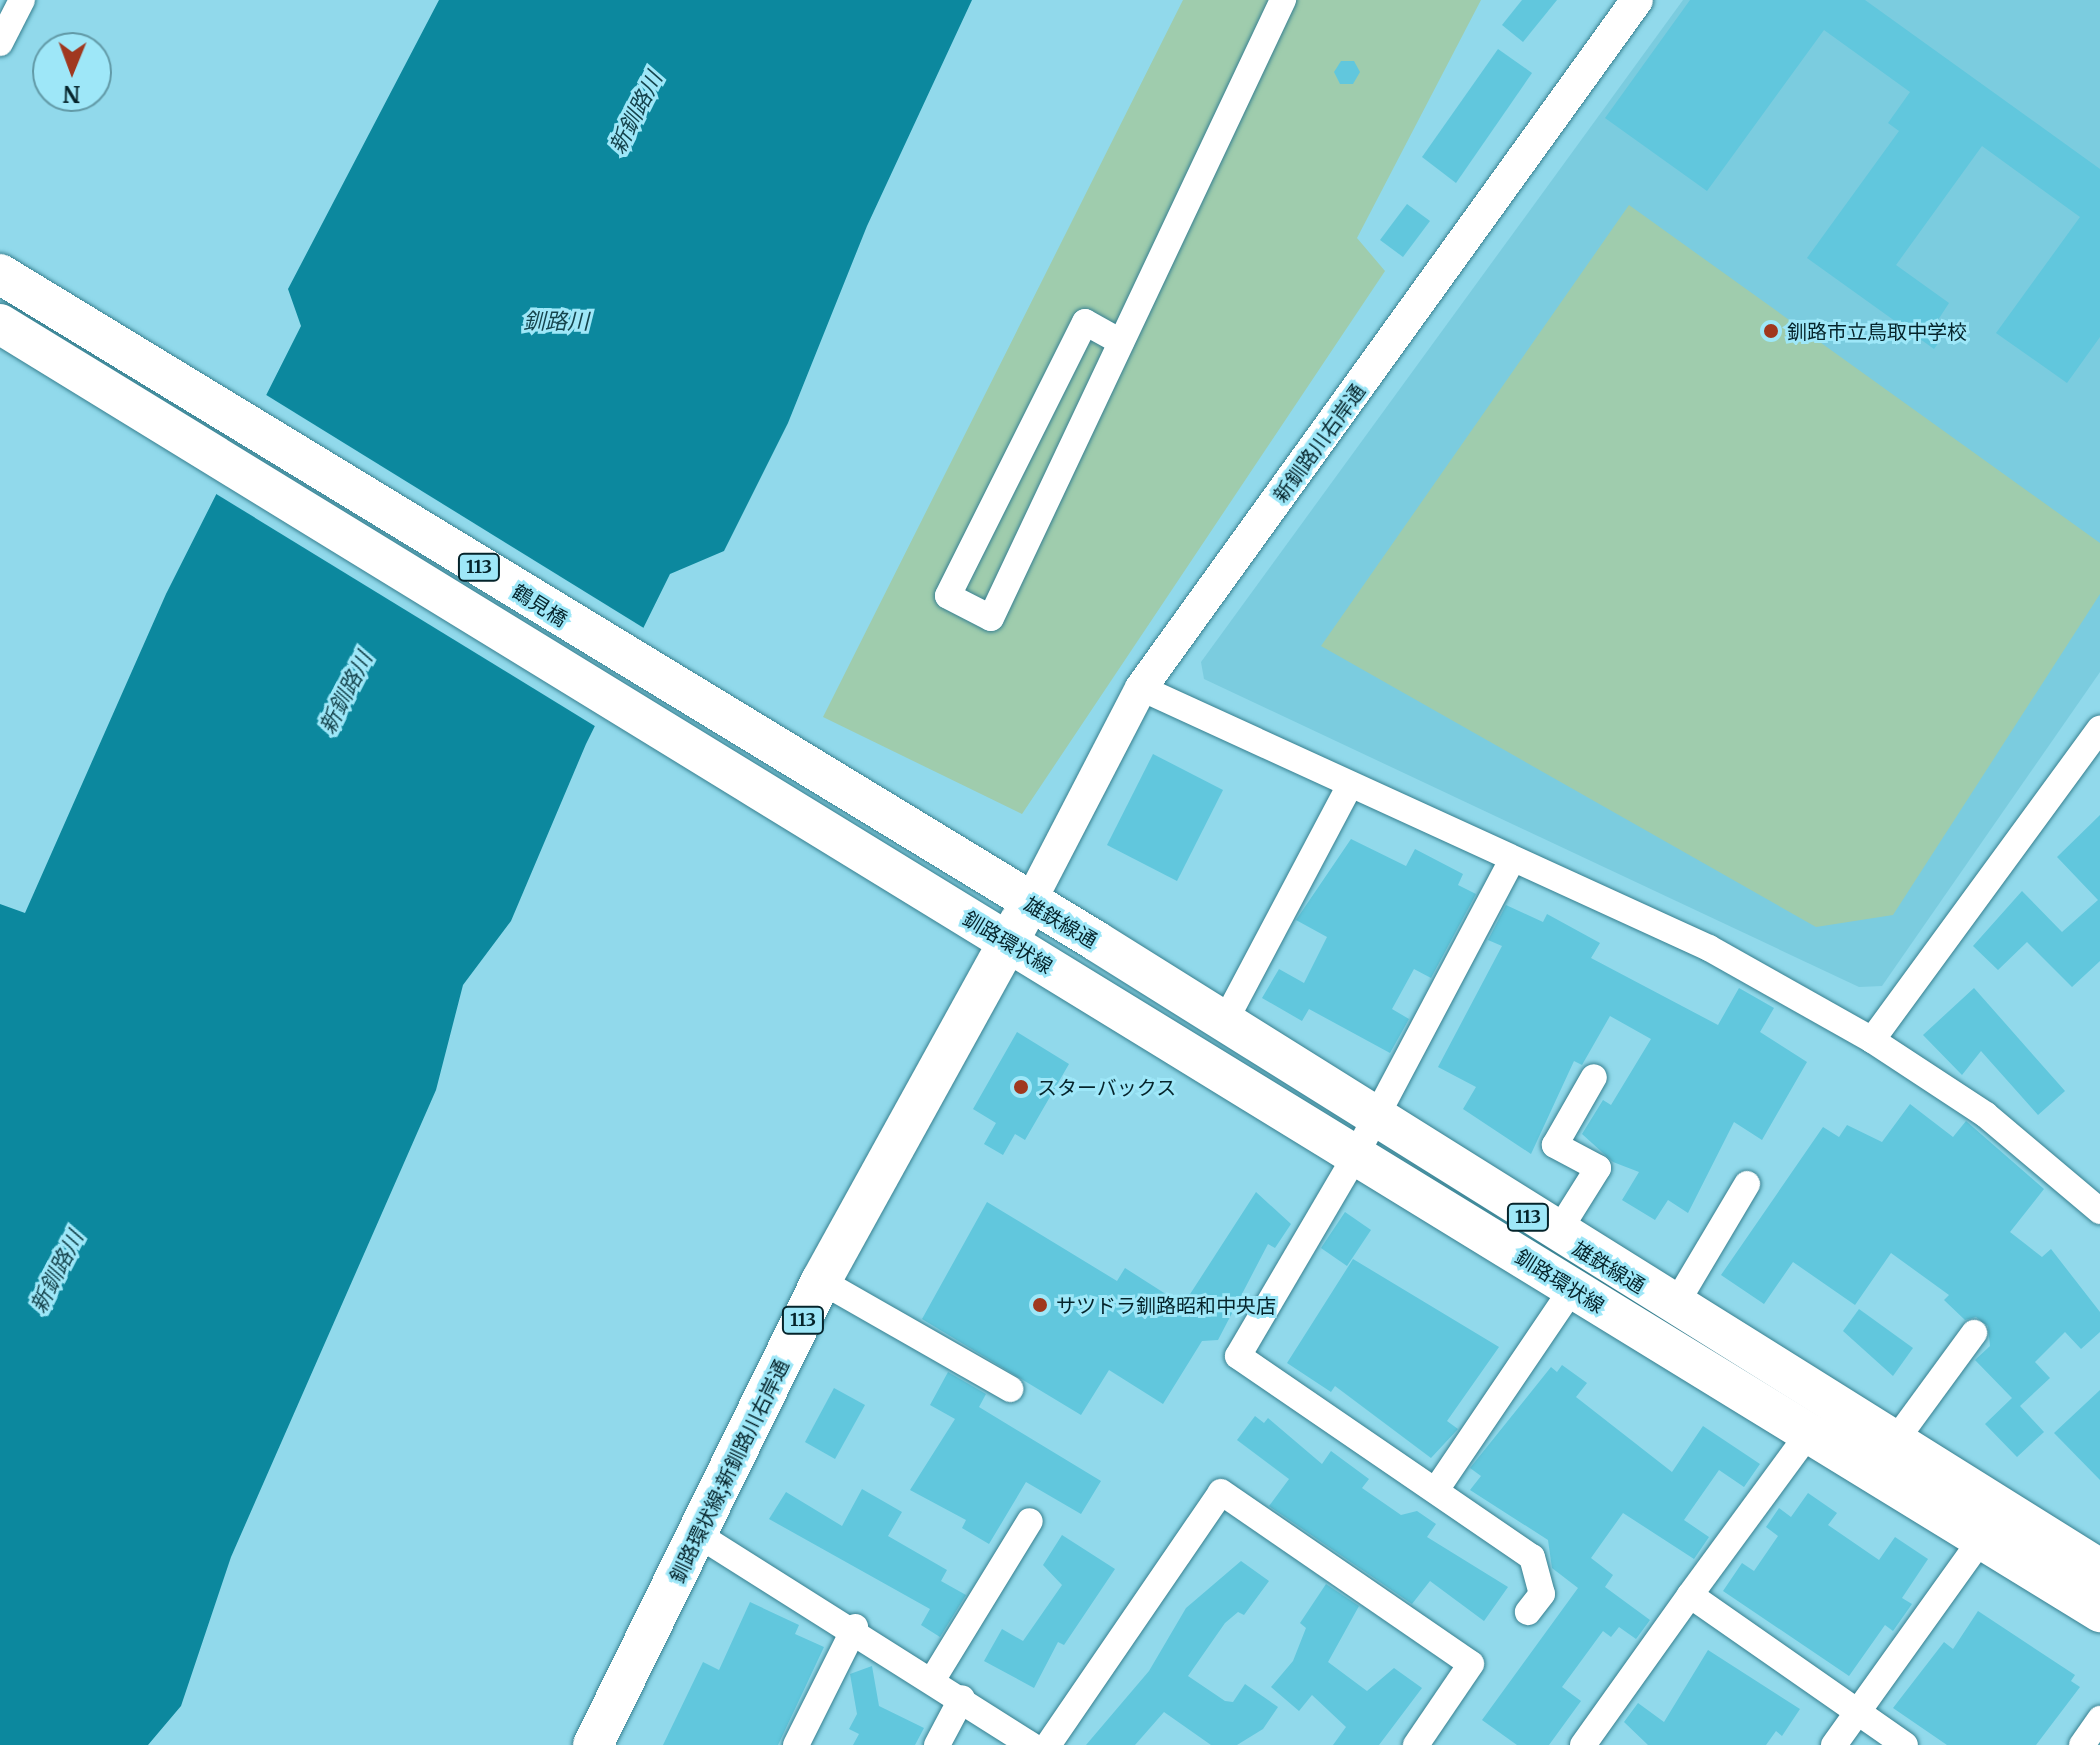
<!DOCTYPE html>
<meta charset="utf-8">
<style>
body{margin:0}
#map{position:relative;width:2100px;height:1745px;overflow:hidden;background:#91d9eb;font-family:Merriweather,"Noto Sans JP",serif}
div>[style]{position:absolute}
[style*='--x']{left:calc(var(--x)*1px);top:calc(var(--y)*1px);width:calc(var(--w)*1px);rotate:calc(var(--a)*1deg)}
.built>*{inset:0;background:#7bccdf}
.green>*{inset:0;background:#9fccad}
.water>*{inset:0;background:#0c889e}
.pier>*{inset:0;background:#91d9eb}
.building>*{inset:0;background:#61c7dd}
.roads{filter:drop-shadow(0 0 2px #378090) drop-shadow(0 0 2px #378090)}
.minor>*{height:26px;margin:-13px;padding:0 13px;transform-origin:13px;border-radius:13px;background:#fff}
.tertiary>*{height:32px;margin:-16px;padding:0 16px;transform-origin:16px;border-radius:16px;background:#fff}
.primary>*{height:40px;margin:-20px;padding:0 20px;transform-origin:20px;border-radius:20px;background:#fff}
.dots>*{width:22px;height:22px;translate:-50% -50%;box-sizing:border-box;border:4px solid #9ee7f8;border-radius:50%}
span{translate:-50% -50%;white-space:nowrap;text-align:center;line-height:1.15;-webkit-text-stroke:6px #9ee7f8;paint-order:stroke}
.shield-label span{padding:2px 6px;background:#9ee7f8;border:2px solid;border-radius:6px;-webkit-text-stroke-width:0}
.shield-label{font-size:18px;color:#05242b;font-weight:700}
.poi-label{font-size:20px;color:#05242b}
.left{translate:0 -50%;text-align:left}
.street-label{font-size:20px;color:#05242b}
.water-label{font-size:22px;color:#15444d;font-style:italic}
.north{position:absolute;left:32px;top:32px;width:80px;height:80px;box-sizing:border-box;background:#9ee7f8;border:2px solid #6199a6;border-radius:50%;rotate:181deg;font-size:22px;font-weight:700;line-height:32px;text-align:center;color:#05242b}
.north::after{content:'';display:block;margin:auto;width:28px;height:36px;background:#a0381f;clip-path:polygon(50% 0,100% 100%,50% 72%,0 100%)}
</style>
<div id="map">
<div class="built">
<i style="clip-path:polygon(1683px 0,2100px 0,2100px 672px,1882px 986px,1859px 987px,1204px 679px,1201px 662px)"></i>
</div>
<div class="green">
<i style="clip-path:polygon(1183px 0,1481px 0,1357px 238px,1385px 271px,1022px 814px,823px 717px)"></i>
<i style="clip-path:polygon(1629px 205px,2100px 543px,2100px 594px,1893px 915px,1816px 927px,1321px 646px)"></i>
</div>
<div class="water">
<i style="clip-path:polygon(439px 0,972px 0,867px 226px,788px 423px,724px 551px,670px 574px,586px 744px,511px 921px,463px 985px,436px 1090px,231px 1557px,181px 1706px,148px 1745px,0 1745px,0 904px,25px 913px,166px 594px,301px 326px,288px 289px)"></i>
</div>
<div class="pier">
<i style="clip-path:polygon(263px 393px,647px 630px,598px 728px,213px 492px)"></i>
</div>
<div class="building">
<i style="clip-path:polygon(1522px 0,1557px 0,1523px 42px,1502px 25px)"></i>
<i style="clip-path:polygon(1690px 0,1865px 0,2100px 169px,2100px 337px,2067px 383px,1996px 333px,2080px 217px,1982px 146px,1896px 265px,1949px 303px,1938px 320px,1949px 328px,1934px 349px,1807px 258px,1899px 131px,1888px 123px,1910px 92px,1824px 30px,1707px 191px,1605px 118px)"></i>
<i style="clip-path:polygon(1498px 49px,1532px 73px,1456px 183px,1422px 157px)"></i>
<i style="clip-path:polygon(1341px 61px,1354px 61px,1360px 72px,1353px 84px,1340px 84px,1334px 72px)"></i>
<i style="clip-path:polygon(1407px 204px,1430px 221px,1403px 257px,1380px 240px)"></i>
<i style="clip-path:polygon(1153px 754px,1223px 790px,1177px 881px,1107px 845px)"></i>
<i style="clip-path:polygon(2100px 815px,2100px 961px,2072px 987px,2027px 942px,1998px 970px,1973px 946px,2022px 891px,2062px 932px,2098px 900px,2057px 857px)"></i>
<i style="clip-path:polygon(1351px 839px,1406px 866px,1415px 849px,1463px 874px,1458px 885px,1476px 894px,1431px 978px,1414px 969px,1392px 1009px,1409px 1019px,1390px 1053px,1309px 1009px,1302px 1021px,1262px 998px,1279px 969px,1304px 983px,1327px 937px,1296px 920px)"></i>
<i style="clip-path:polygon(1506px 905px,1543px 922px,1547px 914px,1600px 943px,1591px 958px,1718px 1025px,1739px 988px,1774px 1008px,1760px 1032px,1807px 1062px,1762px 1140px,1734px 1122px,1688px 1213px,1668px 1200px,1655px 1220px,1622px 1200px,1639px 1172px,1613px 1162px,1582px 1134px,1603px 1100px,1611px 1105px,1651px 1039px,1610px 1016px,1582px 1065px,1574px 1061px,1531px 1154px,1463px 1109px,1476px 1087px,1438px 1067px,1502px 946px,1488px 940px)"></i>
<i style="clip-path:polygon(1974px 988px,2065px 1091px,2038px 1115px,1981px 1051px,1962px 1075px,1923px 1035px)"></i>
<i style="clip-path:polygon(1017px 1032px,1069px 1064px,1025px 1140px,1015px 1134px,1003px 1155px,984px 1144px,996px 1123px,973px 1109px)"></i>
<i style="clip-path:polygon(1910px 1104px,1953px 1137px,1966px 1121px,2044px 1189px,2010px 1232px,2042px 1257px,2051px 1249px,2100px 1312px,2100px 1332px,2081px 1349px,2065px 1332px,2035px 1362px,2050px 1378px,2020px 1406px,2044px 1432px,2017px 1457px,1985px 1424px,2012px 1398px,1975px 1360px,1990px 1346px,1988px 1326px,1976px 1317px,1965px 1320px,1944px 1300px,1949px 1295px,1891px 1253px,1855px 1305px,1793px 1262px,1764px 1304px,1721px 1275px,1823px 1127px,1839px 1137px,1847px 1125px,1882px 1142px)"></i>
<i style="clip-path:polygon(1256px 1192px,1291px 1224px,1275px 1248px,1268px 1244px,1218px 1340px,1202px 1341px,1163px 1404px,1109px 1370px,1081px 1415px,922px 1319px,987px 1202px,1117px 1281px,1125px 1268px,1183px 1305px)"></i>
<i style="clip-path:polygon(1345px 1212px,1371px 1230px,1347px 1266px,1321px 1248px)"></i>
<i style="clip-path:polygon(1353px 1259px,1499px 1347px,1447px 1421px,1458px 1429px,1431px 1458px,1335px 1386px,1331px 1392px,1287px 1363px)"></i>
<i style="clip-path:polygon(1859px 1309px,1913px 1348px,1893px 1376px,1843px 1331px)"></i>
<i style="clip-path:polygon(1562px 1365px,1587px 1383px,1576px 1397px,1672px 1472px,1703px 1426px,1760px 1464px,1744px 1487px,1719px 1470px,1684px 1520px,1709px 1537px,1694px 1559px,1623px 1513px,1591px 1558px,1613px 1575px,1605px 1587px,1650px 1620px,1636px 1639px,1619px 1627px,1611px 1637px,1603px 1631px,1562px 1687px,1581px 1701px,1549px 1745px,1517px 1745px,1482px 1720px,1578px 1588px,1552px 1568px,1548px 1540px,1470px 1490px,1481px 1476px,1470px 1468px,1551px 1367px,1557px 1372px)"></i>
<i style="clip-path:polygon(948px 1372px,986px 1394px,979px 1407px,1101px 1481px,1081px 1514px,1026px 1482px,989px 1544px,962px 1528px,966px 1520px,910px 1490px,955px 1419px,930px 1405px)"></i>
<i style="clip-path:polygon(834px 1388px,865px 1405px,835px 1459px,805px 1442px)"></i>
<i style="clip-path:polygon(2100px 1390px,2100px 1480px,2054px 1433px)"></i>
<i style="clip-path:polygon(1255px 1416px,1264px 1423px,1268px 1418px,1322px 1464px,1331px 1451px,1369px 1479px,1362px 1488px,1401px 1515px,1417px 1511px,1436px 1524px,1427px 1537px,1508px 1587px,1484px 1621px,1430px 1581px,1412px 1604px,1269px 1506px,1289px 1479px,1237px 1440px)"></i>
<i style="clip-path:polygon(862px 1489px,902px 1512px,888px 1536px,947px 1570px,941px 1581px,966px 1595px,940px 1637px,921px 1625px,930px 1609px,769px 1519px,786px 1492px,842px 1526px)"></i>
<i style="clip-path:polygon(1808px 1493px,1837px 1513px,1828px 1525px,1879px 1560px,1895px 1537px,1928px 1559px,1902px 1598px,1912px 1604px,1893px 1631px,1885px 1625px,1849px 1676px,1723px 1591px,1742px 1563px,1754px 1571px,1778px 1536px,1766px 1527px,1779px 1508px,1791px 1517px)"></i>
<i style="clip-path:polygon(1062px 1535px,1115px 1569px,1064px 1645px,1058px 1642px,1034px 1688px,984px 1661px,1002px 1629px,1023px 1641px,1062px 1585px,1043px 1565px)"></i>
<i style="clip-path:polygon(1241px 1561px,1269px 1581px,1244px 1615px,1238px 1612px,1225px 1623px,1188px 1676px,1225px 1701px,1233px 1702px,1245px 1684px,1278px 1707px,1263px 1729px,1237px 1745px,1211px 1745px,1164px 1712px,1135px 1745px,1086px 1745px,1149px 1671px,1186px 1608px)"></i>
<i style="clip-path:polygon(1326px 1584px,1359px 1606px,1328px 1662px,1367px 1691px,1394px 1668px,1422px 1688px,1379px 1745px,1333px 1745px,1346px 1727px,1312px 1695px,1299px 1711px,1271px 1687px,1293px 1661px,1306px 1628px,1300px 1623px)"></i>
<i style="clip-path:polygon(750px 1602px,799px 1625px,795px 1634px,824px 1647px,778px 1745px,663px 1745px,703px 1662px,719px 1670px)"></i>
<i style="clip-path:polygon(1978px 1611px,2075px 1675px,2071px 1681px,2080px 1687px,2036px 1745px,1947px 1745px,1893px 1708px,1944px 1642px,1953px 1649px)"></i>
<i style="clip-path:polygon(1708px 1650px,1800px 1709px,1782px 1736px,1776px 1731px,1766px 1745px,1648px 1745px,1624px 1722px,1638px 1703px,1664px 1722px)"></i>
<i style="clip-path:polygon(872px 1666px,879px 1706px,924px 1728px,915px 1745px,853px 1745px,859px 1734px,849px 1729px,857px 1714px,850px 1674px)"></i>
</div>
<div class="roads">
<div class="minor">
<i style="--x:0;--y:43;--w:48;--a:-62.9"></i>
<i style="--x:1121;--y:342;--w:41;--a:-150.9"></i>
<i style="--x:1085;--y:322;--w:306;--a:116.6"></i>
<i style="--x:948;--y:596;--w:48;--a:27.1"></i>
<i style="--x:991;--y:618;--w:684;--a:-64.71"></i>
<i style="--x:1141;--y:688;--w:625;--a:24.6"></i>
<i style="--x:1709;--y:948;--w:187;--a:29.4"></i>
<i style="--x:1872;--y:1040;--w:136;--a:33.3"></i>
<i style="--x:1986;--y:1115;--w:149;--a:40.1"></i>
<i style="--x:1512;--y:860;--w:334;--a:117.9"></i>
<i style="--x:1356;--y:1155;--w:233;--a:120.4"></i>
<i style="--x:1238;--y:1356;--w:356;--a:34.4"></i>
<i style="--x:1532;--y:1557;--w:38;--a:75"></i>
<i style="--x:1542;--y:1594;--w:23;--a:128"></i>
<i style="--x:1224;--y:1023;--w:269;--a:-62.1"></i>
<i style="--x:1872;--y:1040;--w:386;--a:-53.8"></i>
<i style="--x:1556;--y:1235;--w:79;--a:-57.9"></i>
<i style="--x:1598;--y:1168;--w:49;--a:-151.9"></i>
<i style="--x:1555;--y:1145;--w:78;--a:-60.2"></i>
<i style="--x:821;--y:1281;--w:218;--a:29.7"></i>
<i style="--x:1674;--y:1307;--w:143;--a:-59.3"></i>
<i style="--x:1895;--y:1441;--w:134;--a:-53.8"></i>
<i style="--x:1438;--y:1487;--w:239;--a:-55.9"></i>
<i style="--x:697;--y:1534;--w:395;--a:32.3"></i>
<i style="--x:1690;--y:1595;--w:201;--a:-53.7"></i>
<i style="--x:933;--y:1679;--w:185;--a:-58.5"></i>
<i style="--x:796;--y:1745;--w:132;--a:-63.4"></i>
<i style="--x:937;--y:1745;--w:53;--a:-62"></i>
<i style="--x:1048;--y:1745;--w:306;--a:-55.6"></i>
<i style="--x:1221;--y:1492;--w:303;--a:34.5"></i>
<i style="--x:1471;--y:1664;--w:98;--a:124.2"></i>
<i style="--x:1583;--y:1745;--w:184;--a:-54.5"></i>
<i style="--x:1690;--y:1595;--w:262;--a:34.9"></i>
<i style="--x:1834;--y:1745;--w:254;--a:-54.4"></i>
<i style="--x:2082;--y:1745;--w:32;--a:-55"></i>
</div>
<div class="tertiary">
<i style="--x:1029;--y:904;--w:243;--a:-62.6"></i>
<i style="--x:1141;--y:688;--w:848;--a:-54.21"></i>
</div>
<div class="primary">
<i style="--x:0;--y:274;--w:1283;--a:31.32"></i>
<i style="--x:1096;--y:941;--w:1184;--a:32.03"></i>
<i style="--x:0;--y:324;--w:2464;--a:31.52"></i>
<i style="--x:593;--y:1745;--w:517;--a:-63.83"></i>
<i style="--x:821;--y:1281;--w:411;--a:-61.1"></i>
</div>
</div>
<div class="dots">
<i style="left:1771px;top:331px;background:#a0381f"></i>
<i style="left:1021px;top:1087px;background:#a0381f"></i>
<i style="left:1040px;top:1305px;background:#a0381f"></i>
</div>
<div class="shield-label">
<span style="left:479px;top:567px">113</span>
<span style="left:1528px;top:1217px">113</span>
<span style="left:803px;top:1320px">113</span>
</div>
<div class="poi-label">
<span class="left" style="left:1787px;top:331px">釧路市立鳥取中学校</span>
<span class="left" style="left:1037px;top:1087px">スターバックス</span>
<span class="left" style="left:1056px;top:1305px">サツドラ釧路昭和中央店</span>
</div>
<div class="street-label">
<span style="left:1319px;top:443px;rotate:-54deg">新釧路川右岸通</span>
<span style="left:540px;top:605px;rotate:32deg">鶴見橋</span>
<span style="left:1061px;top:922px;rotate:30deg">雄鉄線通</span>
<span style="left:1008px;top:942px;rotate:31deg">釧路環状線</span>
<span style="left:1609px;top:1267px;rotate:31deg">雄鉄線通</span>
<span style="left:1560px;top:1281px;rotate:32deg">釧路環状線</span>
<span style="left:729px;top:1471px;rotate:-64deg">釧路環状線;新釧路川右岸通</span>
</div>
<div class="water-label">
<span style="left:636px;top:113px;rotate:-63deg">新釧路川</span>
<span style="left:556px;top:322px">釧路川</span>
<span style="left:346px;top:693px;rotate:-63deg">新釧路川</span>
<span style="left:57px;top:1272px;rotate:-63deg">新釧路川</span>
</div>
<div class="north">N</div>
</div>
